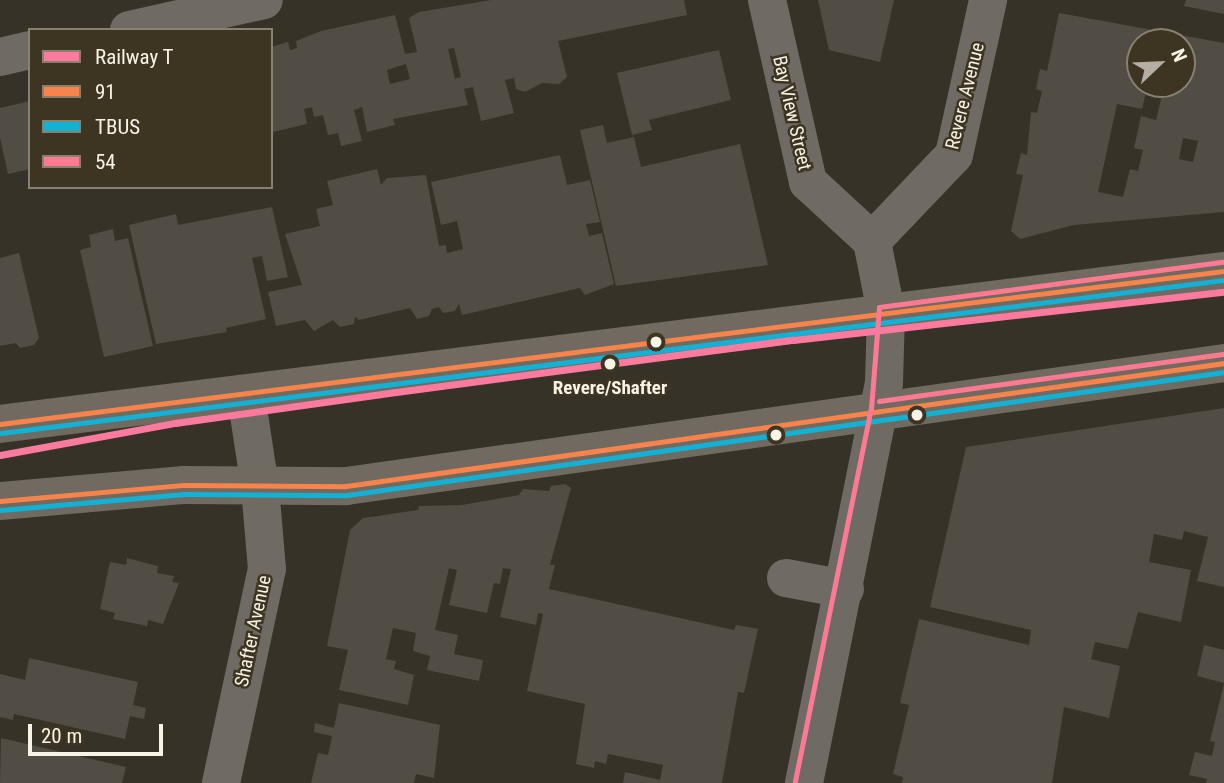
<!DOCTYPE html>
<style>
body{margin:0}
#map{position:relative;width:1224px;height:783px;overflow:hidden;background:#373228;font-family:"Roboto Condensed",sans-serif}
div>[style]{position:absolute}
[style*='--x']{left:calc(var(--x)*1px);top:calc(var(--y)*1px);width:calc(var(--w)*1px);rotate:calc(var(--a)*1deg)}
.building>*{inset:0;background:#514c44}
.minor>*{height:38px;margin:-19px;padding:0 19px;transform-origin:19px;border-radius:19px;background:#6f6b64}
.major>*{height:38px;margin:-19px;padding:0 19px;transform-origin:19px;border-radius:19px;background:#706a60}
.bus-1>*{height:5px;margin:-2.5px;padding:0 2.5px;transform-origin:2.5px;border-radius:2.5px;background:#f8844c}
.bus-2>*{height:5px;margin:-2.5px;padding:0 2.5px;transform-origin:2.5px;border-radius:2.5px;background:#13b2d5}
.bus-3>*{height:5px;margin:-2.5px;padding:0 2.5px;transform-origin:2.5px;border-radius:2.5px;background:#fe7a93}
.rail-1>*{height:7px;margin:-3.5px;padding:0 3.5px;transform-origin:3.5px;border-radius:3.5px;background:#fd7a9f}
.dots>*{width:19px;height:19px;translate:-50% -50%;box-sizing:border-box;border:4px solid #3d3422;border-radius:50%}
span{translate:-50% -50%;white-space:nowrap;text-align:center;line-height:1.15;-webkit-text-stroke:5px #3d3422;paint-order:stroke}
.street-label{font-size:19px;color:#f8f3e7}
.stop-label{font-size:19px;color:#f8f3e7;font-weight:700}
.legend{position:absolute;left:28px;top:28px;width:245px;height:161px;box-sizing:border-box;background:#3d3422;border:2px solid #888071;margin:0;padding:9px 12px;list-style:none;font-size:21px;color:#f8f3e7}
.legend li{display:flex;align-items:center;gap:14px;height:35px}
.legend b{width:35px;border:2px solid #888071}
.north{position:absolute;left:1126px;top:28px;width:70px;height:70px;box-sizing:border-box;background:#3d3422;border:2px solid #888071;border-radius:50%;rotate:67deg;font-size:19px;font-weight:700;line-height:28px;text-align:center;color:#f8f3e7}
.north::after{content:'';display:block;margin:auto;width:24px;height:32px;background:#b4afa4;clip-path:polygon(50% 0,100% 100%,50% 72%,0 100%)}
.scale{position:absolute;left:28px;top:724px;width:135px;height:32px;box-sizing:border-box;border:4px solid #f8f3e7;border-top:0;padding-left:9px;font-size:21px;line-height:24px;white-space:nowrap;color:#f8f3e7;-webkit-text-stroke:5px #3d3422;paint-order:stroke}
</style>
<div id="map">
<div class="building">
<i style="clip-path:polygon(evenodd,491px 0,684px 0,687px 15px,558px 41px,567px 77px,559px 84px,542px 83px,525px 92px,516px 89px,514px 78px,505px 80px,514px 113px,481px 121px,473px 87px,464px 89px,468px 105px,393px 119px,395px 125px,367px 132px,362px 107px,354px 110px,362px 141px,341px 146px,338px 133px,328px 135px,323px 115px,314px 117px,312px 107px,304px 109px,307px 124px,273px 132px,271px 47px,288px 42px,290px 50px,297px 48px,296px 41px,321px 31px,395px 15px,405px 54px,417px 52px,409px 18px,419px 12px,491px 0,454px 48px,461px 77px,455px 79px,448px 49px,454px 48px,491px 0,406px 64px,410px 79px,390px 84px,387px 70px,406px 64px)"></i>
<i style="clip-path:polygon(818px 0,894px 0,880px 62px,829px 50px)"></i>
<i style="clip-path:polygon(1186px 0,1224px 0,1224px 14px,1184px 6px)"></i>
<i style="clip-path:polygon(evenodd,1059px 13px,1224px 43px,1224px 212px,1074px 225px,1020px 239px,1011px 231px,1023px 175px,1016px 174px,1021px 153px,1027px 155px,1031px 112px,1037px 113px,1042px 91px,1036px 89px,1040px 69px,1047px 71px,1059px 13px,1140px 42px,1182px 42px,1182px 84px,1140px 84px,1140px 42px,1059px 13px,1146px 92px,1162px 95px,1156px 120px,1141px 116px,1134px 148px,1143px 150px,1138px 171px,1130px 169px,1123px 197px,1098px 192px,1117px 104px,1142px 109px,1146px 92px,1059px 13px,1183px 138px,1198px 141px,1193px 162px,1179px 159px,1183px 138px)"></i>
<i style="clip-path:polygon(719px 50px,731px 100px,649px 120px,652px 130px,632px 135px,617px 73px)"></i>
<i style="clip-path:polygon(30px 101px,30px 169px,8px 174px,0 138px,0 108px)"></i>
<i style="clip-path:polygon(603px 125px,607px 143px,634px 137px,641px 167px,740px 144px,768px 265px,616px 286px,580px 130px)"></i>
<i style="clip-path:polygon(560px 155px,567px 185px,590px 180px,600px 222px,586px 224px,589px 236px,602px 233px,614px 284px,585px 295px,580px 288px,462px 315px,459px 304px,455px 311px,443px 313px,439px 307px,432px 309px,429px 316px,417px 319px,410px 308px,359px 320px,355px 317px,354px 324px,340px 327px,333px 320px,314px 331px,305px 320px,276px 326px,268px 292px,302px 285px,285px 234px,320px 226px,316px 209px,333px 205px,327px 181px,377px 169px,381px 185px,387px 178px,426px 175px,439px 246px,446px 245px,447px 253px,463px 249px,457px 221px,441px 225px,431px 182px)"></i>
<i style="clip-path:polygon(272px 207px,288px 277px,267px 281px,262px 256px,252px 258px,266px 319px,226px 328px,227px 332px,156px 344px,129px 225px,176px 214px,178px 225px)"></i>
<i style="clip-path:polygon(113px 229px,115px 241px,128px 238px,153px 346px,104px 357px,80px 250px,91px 247px,89px 235px)"></i>
<i style="clip-path:polygon(19px 253px,39px 338px,34px 345px,20px 348px,16px 343px,0 346px,0 258px)"></i>
<i style="clip-path:polygon(1224px 408px,1224px 587px,1197px 581px,1208px 537px,1184px 531px,1182px 540px,1154px 534px,1149px 562px,1191px 570px,1181px 622px,1138px 612px,1128px 649px,1095px 642px,1091px 659px,1120px 666px,1109px 718px,1064px 707px,1052px 783px,902px 783px,903px 777px,893px 774px,909px 705px,900px 703px,919px 619px,1029px 645px,1031px 630px,930px 607px,966px 447px)"></i>
<i style="clip-path:polygon(565px 484px,571px 488px,550px 565px,555px 565px,549px 589px,734px 630px,736px 625px,758px 629px,744px 693px,738px 692px,722px 783px,623px 783px,625px 772px,660px 780px,663px 765px,608px 754px,606px 764px,595px 761px,594px 768px,576px 764px,585px 704px,527px 691px,543px 614px,538px 613px,536px 625px,500px 617px,511px 569px,503px 568px,500px 584px,494px 583px,487px 613px,449px 605px,457px 570px,449px 568px,435px 630px,458px 635px,454px 654px,483px 660px,479px 681px,427px 670px,430px 656px,413px 651px,416px 633px,393px 628px,386px 659px,396px 661px,394px 669px,414px 675px,408px 705px,339px 690px,348px 650px,327px 646px,350px 530px,363px 518px,418px 510px,419px 506px,462px 505px,519px 495px,523px 489px,549px 491px,551px 486px)"></i>
<i style="clip-path:polygon(127px 558px,158px 566px,157px 573px,174px 576px,172px 582px,179px 583px,163px 624px,148px 620px,147px 626px,113px 619px,115px 613px,100px 609px,110px 562px,126px 565px)"></i>
<i style="clip-path:polygon(1204px 645px,1224px 650px,1224px 683px,1197px 676px)"></i>
<i style="clip-path:polygon(29px 658px,138px 682px,133px 705px,146px 708px,144px 719px,130px 716px,125px 739px,14px 714px,13px 720px,0 717px,0 674px,25px 680px)"></i>
<i style="clip-path:polygon(1224px 684px,1224px 783px,1206px 783px,1207px 779px,1189px 775px,1195px 752px,1212px 756px,1215px 742px,1210px 741px)"></i>
<i style="clip-path:polygon(339px 703px,440px 725px,434px 778px,416px 774px,414px 783px,311px 783px,318px 753px,328px 755px,332px 736px,314px 732px,315px 723px,334px 728px)"></i>
<i style="clip-path:polygon(1px 738px,126px 767px,122px 783px,0 783px)"></i>
</div>
<div class="minor">
<i style="--x:767;--y:0;--w:187;--a:77.3"></i>
<i style="--x:808;--y:182;--w:87;--a:42.7"></i>
<i style="--x:129;--y:30;--w:138;--a:-12.5"></i>
<i style="--x:0;--y:57;--w:31;--a:-13"></i>
<i style="--x:872;--y:241;--w:119;--a:-46.4"></i>
<i style="--x:954;--y:155;--w:159;--a:-77.6"></i>
<i style="--x:786;--y:578;--w:60;--a:10.6"></i>
<i style="--x:221;--y:783;--w:219;--a:-77.9"></i>
<i style="--x:267;--y:569;--w:82;--a:-94.9"></i>
<i style="--x:260;--y:487;--w:93;--a:-98.7"></i>
<i style="--x:804;--y:783;--w:408;--a:-78.7"></i>
<i style="--x:884;--y:383;--w:71;--a:-88.4"></i>
<i style="--x:886;--y:312;--w:72;--a:-101.2"></i>
</div>
<div class="major">
<i style="--x:0;--y:424;--w:1234;--a:-7.13"></i>
<i style="--x:0;--y:501;--w:185;--a:-5"></i>
<i style="--x:184;--y:485;--w:162;--a:0.4"></i>
<i style="--x:346;--y:486;--w:887;--a:-7.97"></i>
</div>
<div class="bus-1">
<i style="--x:0;--y:424;--w:1234;--a:-7.13"></i>
<i style="--x:0;--y:501;--w:185;--a:-5"></i>
<i style="--x:184;--y:485;--w:162;--a:0.4"></i>
<i style="--x:346;--y:486;--w:887;--a:-7.97"></i>
</div>
<div class="bus-2">
<i style="--x:1;--y:433;--w:1233;--a:-7.13"></i>
<i style="--x:1;--y:510;--w:184;--a:-5"></i>
<i style="--x:184;--y:494;--w:163;--a:0.4"></i>
<i style="--x:347;--y:495;--w:886;--a:-7.98"></i>
</div>
<div class="bus-3">
<i style="--x:879;--y:401;--w:347;--a:-7.8"></i>
<i style="--x:795;--y:781;--w:380;--a:-78.5"></i>
<i style="--x:871;--y:409;--w:102;--a:-85.5"></i>
<i style="--x:879;--y:307;--w:347;--a:-7.5"></i>
</div>
<div class="rail-1">
<i style="--x:0;--y:455;--w:178;--a:-10.4"></i>
<i style="--x:175;--y:423;--w:223;--a:-8"></i>
<i style="--x:396;--y:392;--w:400;--a:-7.5"></i>
<i style="--x:793;--y:340;--w:434;--a:-6.4"></i>
</div>
<div class="dots">
<i style="left:656px;top:342px;background:#f8f3e7"></i>
<i style="left:610px;top:364px;background:#f8f3e7"></i>
<i style="left:917px;top:415px;background:#f8f3e7"></i>
<i style="left:776px;top:435px;background:#f8f3e7"></i>
</div>
<div class="street-label">
<span style="left:965px;top:96px;rotate:-76deg">Revere Avenue</span>
<span style="left:792px;top:113px;rotate:77deg">Bay View Street</span>
<span style="left:253px;top:631px;rotate:-78deg">Shafter Avenue</span>
</div>
<div class="stop-label">
<span style="left:610px;top:388px">Revere/Shafter</span>
</div>
<ul class="legend">
<li><b style="height:9px;background:#fd7a9f"></b>Railway T</li>
<li><b style="height:9px;background:#f8844c"></b>91</li>
<li><b style="height:9px;background:#13b2d5"></b>TBUS</li>
<li><b style="height:9px;background:#fe7a93"></b>54</li>
</ul>
<div class="north">N</div>
<div class="scale">20 m</div>
</div>
